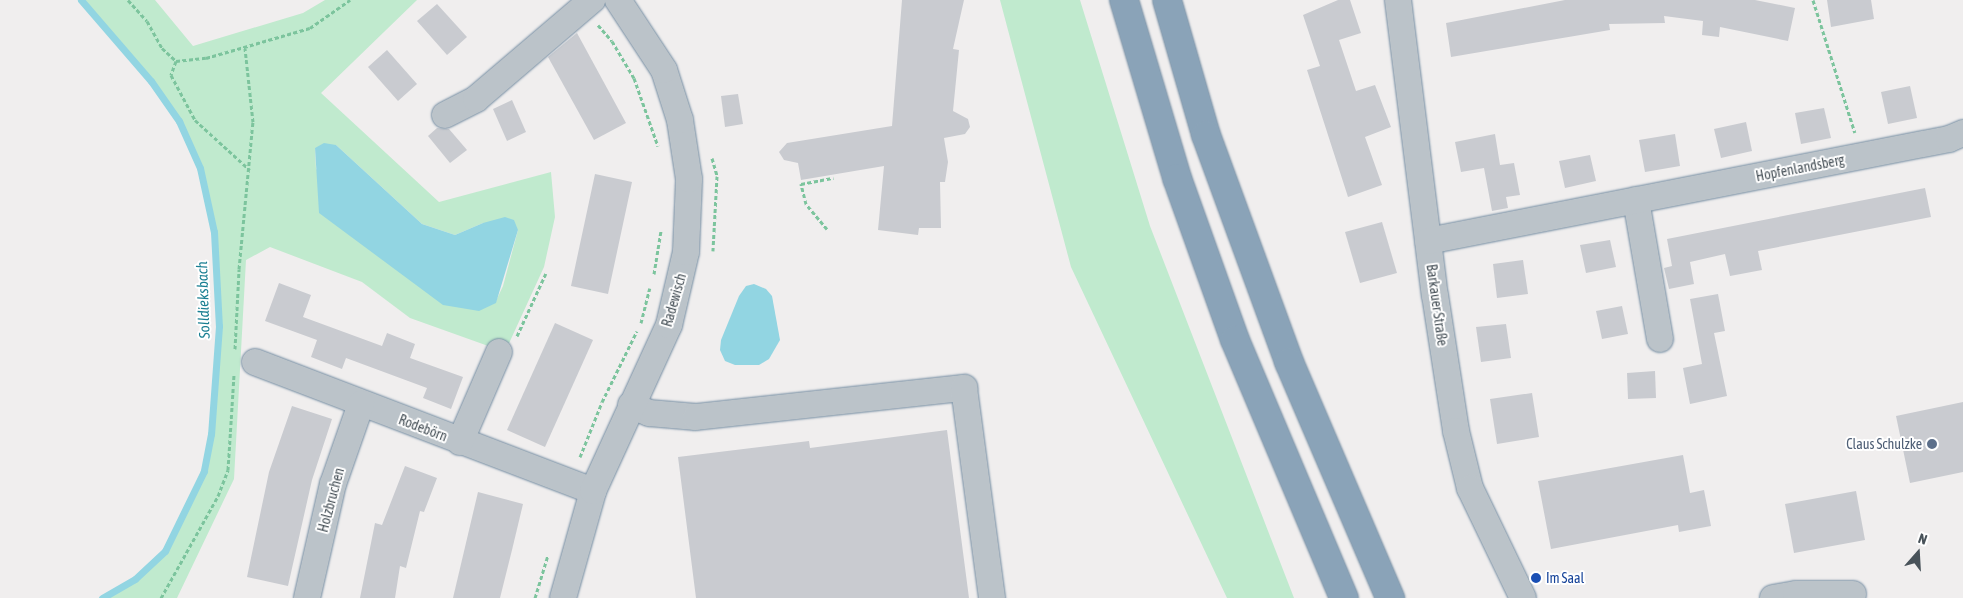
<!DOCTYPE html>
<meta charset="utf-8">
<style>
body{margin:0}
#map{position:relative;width:1963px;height:598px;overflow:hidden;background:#f0eeee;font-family:"Asap Condensed",sans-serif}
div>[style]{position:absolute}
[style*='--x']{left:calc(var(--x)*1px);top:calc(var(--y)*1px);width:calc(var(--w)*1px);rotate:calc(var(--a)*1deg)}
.green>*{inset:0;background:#c0eace}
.water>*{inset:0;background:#92d5e2}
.stream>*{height:7px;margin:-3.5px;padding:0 3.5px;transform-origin:3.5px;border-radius:3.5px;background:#92d5e2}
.building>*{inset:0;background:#c9cbd0}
.path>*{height:3px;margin-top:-1.5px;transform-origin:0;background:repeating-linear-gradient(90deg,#7cc49d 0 4px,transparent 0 6.5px)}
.roads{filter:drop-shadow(0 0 1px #768ea3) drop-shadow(0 0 1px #768ea3)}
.minor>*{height:26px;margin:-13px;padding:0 13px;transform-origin:13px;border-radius:13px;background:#bbc3c9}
.highway>*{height:28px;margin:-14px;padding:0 14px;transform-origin:14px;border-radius:14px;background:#8aa3b8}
.dots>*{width:14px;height:14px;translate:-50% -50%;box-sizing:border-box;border:2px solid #fff;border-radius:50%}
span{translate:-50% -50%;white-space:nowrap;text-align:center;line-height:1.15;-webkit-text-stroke:4px #fff;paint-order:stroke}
.street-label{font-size:14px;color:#485259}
.service-label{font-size:14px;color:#4e5e75}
.right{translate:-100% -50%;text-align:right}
.transit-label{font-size:14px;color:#164399}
.left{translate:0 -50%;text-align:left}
.water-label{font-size:15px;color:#1a7f92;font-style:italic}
.north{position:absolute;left:1893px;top:528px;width:50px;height:50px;-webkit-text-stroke:4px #fff;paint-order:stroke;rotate:19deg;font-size:14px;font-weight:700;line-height:20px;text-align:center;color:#485259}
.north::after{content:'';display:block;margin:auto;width:18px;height:22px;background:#485259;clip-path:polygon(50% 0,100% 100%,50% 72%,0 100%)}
</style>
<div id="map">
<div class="green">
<i style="clip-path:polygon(evenodd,81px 0,155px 0,193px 46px,303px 13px,325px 0,417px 0,321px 93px,439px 202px,551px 172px,555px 217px,544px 267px,505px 352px,410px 318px,362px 282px,270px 247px,246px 260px,234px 479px,177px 598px,102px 598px,135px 579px,165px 551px,204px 471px,211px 434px,219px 326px,214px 232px,200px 168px,179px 121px,151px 81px,81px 0,336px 145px,422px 224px,455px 235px,483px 223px,518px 230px,503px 286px,495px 303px,316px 169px,315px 148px,336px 145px)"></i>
<i style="clip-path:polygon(1000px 0,1080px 0,1150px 226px,1294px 598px,1227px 598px,1071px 267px)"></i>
</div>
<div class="water">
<i style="clip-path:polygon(324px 143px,336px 145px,422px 224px,455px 235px,483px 223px,505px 217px,514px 220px,518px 230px,496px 303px,479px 311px,443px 305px,319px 213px,315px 148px)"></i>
<i style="clip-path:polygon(754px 284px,766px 289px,772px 296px,780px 340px,769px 359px,759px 365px,735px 365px,725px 361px,720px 350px,721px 340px,739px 296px,746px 286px)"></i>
</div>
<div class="stream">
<i style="--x:81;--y:0;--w:107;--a:49.2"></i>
<i style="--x:151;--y:81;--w:49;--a:55"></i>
<i style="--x:179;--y:121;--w:51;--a:65.9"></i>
<i style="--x:200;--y:168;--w:66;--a:77.7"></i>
<i style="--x:214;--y:232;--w:94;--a:87"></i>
<i style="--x:219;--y:326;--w:108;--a:94.2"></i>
<i style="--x:211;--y:434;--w:38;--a:101"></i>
<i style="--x:204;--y:471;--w:89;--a:116"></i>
<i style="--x:165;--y:551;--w:41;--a:137"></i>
<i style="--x:135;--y:579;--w:38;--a:150"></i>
</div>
<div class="building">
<i style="clip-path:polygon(902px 0,964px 0,953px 49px,959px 50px,953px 111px,968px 119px,970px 127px,965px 134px,944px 138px,948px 162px,945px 182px,940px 182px,941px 228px,919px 228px,918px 235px,878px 230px,884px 166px,801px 180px,798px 163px,784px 160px,779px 152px,787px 143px,892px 126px)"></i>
<i style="clip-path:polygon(1338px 0,1350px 0,1361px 33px,1339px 40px,1356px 91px,1375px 85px,1391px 127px,1365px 137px,1382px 185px,1348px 197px,1307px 70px,1320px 66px,1303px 15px)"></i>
<i style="clip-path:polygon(1565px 0,1755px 0,1795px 8px,1788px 41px,1720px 27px,1719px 37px,1702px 35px,1703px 21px,1664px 16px,1665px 23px,1609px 24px,1610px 30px,1451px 57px,1446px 23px)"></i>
<i style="clip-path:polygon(1827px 0,1871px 0,1874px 19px,1831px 27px)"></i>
<i style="clip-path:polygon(437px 4px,467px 37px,447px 55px,417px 21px)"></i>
<i style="clip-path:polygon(577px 33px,626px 123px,594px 140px,548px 57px)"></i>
<i style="clip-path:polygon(387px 50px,417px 84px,398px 101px,368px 67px)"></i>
<i style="clip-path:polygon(1910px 86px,1917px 118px,1888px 124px,1881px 92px)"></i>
<i style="clip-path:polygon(738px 94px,743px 124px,725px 127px,721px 96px)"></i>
<i style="clip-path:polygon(512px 100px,526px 132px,507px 141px,493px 109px)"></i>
<i style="clip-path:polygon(1824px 108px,1831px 138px,1801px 144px,1795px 113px)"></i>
<i style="clip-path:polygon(1746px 122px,1752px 151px,1721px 158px,1714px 129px)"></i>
<i style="clip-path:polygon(437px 128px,449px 129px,467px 150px,450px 163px,428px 136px)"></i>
<i style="clip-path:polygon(1495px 134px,1500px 165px,1514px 163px,1520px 195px,1506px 197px,1508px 208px,1492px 211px,1484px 168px,1461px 172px,1455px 142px)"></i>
<i style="clip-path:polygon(1675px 134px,1680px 166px,1645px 172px,1639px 140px)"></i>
<i style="clip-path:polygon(1590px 155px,1596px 181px,1565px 188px,1559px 161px)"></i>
<i style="clip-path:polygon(595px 174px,632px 182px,608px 294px,571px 286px)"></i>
<i style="clip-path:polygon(1925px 188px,1931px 217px,1758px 251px,1762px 270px,1730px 276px,1725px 254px,1690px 262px,1694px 284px,1669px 289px,1664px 268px,1672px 266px,1667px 239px)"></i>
<i style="clip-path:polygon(1382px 222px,1397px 273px,1360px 283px,1345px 232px)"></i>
<i style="clip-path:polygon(1610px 240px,1616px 267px,1586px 273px,1580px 245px)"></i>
<i style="clip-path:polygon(1523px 260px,1528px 294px,1497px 298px,1493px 264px)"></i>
<i style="clip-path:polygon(279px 283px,311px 295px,303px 317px,382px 346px,387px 333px,415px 344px,410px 358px,463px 377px,451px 409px,423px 398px,427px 388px,346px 358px,342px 369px,311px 357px,317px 340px,265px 321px)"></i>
<i style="clip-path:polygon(1718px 294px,1725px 331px,1714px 333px,1727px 396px,1690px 404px,1683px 368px,1702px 364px,1690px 299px)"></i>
<i style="clip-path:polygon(1622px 306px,1628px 334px,1602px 339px,1596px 311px)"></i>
<i style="clip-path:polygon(555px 323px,593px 340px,545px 447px,507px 430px)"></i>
<i style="clip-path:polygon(1506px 324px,1511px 358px,1481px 362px,1476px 327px)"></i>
<i style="clip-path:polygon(1655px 371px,1656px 398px,1628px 399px,1627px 373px)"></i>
<i style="clip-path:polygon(1532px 393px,1539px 437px,1497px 444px,1490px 399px)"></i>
<i style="clip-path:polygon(1963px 402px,1963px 472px,1910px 483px,1896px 416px)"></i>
<i style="clip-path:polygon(292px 406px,332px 419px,312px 480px,288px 586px,247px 577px,269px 472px)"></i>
<i style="clip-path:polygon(947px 430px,969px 598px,696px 598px,678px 457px,809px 441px,810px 448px)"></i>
<i style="clip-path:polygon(1683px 455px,1690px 493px,1704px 490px,1711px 526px,1679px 532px,1678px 525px,1551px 549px,1538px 481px)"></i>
<i style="clip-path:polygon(405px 466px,437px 478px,424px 512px,420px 511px,406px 568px,400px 566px,395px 598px,360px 598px,375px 523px,382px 525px)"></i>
<i style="clip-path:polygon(1856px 491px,1865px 540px,1794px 553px,1785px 504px)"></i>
<i style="clip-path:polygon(478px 492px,523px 504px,512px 550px,500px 598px,453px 598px)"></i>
</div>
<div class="path">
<i style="--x:128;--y:0;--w:28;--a:48"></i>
<i style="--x:147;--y:21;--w:31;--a:61"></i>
<i style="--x:162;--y:48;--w:19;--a:43"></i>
<i style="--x:176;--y:61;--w:30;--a:-6"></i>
<i style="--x:206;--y:58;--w:108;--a:-16.1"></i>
<i style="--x:310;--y:28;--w:49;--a:-35"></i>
<i style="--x:1813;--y:0;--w:139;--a:72.5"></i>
<i style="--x:598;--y:25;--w:21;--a:49"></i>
<i style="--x:612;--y:41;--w:43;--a:59.3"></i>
<i style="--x:634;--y:78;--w:72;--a:70.6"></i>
<i style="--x:176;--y:61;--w:15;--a:110"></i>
<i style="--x:171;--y:75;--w:51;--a:61.9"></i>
<i style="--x:195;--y:120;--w:74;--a:42.3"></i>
<i style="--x:712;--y:158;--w:19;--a:74"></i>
<i style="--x:717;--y:176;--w:75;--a:93.1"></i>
<i style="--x:827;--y:229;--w:33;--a:-130"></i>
<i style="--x:806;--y:204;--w:21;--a:-104"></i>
<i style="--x:801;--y:184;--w:33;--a:-11"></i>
<i style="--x:654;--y:274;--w:44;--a:-80.8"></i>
<i style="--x:641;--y:323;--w:36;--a:-76"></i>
<i style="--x:517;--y:336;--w:69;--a:-65.3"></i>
<i style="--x:235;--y:349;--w:80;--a:-87.1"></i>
<i style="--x:239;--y:269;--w:148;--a:-84.6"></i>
<i style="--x:253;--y:122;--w:74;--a:-96.2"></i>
<i style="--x:580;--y:457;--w:59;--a:-68.2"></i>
<i style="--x:602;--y:402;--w:79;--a:-63.8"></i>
<i style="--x:161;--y:598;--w:117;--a:-60.8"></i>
<i style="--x:218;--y:496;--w:28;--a:-69"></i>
<i style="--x:228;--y:470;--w:95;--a:-86.4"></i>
<i style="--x:535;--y:598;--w:45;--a:-73.2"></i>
</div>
<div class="roads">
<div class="minor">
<i style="--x:1398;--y:0;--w:297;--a:82.9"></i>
<i style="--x:1435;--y:295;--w:138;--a:81.2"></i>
<i style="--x:1456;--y:431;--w:59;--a:76.2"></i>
<i style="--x:1470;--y:488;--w:122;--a:64.3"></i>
<i style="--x:445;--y:115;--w:35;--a:-27"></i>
<i style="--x:476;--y:99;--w:153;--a:-40.5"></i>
<i style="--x:1636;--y:200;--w:141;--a:80.2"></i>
<i style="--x:1428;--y:241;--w:531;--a:-11.08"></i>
<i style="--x:1949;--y:139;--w:15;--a:-23"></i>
<i style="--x:255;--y:362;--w:362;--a:20.9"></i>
<i style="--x:631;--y:405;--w:20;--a:24"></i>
<i style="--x:649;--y:413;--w:47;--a:4.9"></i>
<i style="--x:696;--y:417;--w:270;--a:-6.2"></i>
<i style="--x:964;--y:388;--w:212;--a:82.4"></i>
<i style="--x:460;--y:442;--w:98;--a:-66.6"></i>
<i style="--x:307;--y:598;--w:117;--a:-77.2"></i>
<i style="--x:333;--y:484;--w:85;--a:-70.7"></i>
<i style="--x:563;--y:598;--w:111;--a:-74.3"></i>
<i style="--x:593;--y:491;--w:183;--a:-65.4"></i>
<i style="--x:669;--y:325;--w:75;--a:-76.9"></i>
<i style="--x:686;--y:252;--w:73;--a:-87.6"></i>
<i style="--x:689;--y:179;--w:60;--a:-98.7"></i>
<i style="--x:680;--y:120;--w:52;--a:-107.7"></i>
<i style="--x:664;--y:70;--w:84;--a:-123.3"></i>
<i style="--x:1773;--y:598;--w:23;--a:-10"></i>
<i style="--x:1796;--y:594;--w:57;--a:0"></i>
</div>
<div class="highway">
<i style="--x:1124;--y:0;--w:186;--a:73.4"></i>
<i style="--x:1177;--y:178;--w:172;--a:70.3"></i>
<i style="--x:1235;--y:340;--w:280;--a:67.1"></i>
<i style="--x:1167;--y:0;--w:141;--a:73.9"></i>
<i style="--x:1206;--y:135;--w:242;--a:69.9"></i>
<i style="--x:1289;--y:362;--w:257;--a:66.8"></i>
</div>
</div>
<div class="dots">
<i style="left:1932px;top:444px;background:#5c6f8a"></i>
<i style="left:1536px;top:578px;background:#1a4fb4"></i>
</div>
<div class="street-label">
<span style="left:1800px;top:168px;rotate:-11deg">Hopfenlandsberg</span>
<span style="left:674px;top:300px;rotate:-74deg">Radewisch</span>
<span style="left:1437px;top:305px;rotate:82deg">Barkauer Straße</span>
<span style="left:423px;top:428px;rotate:21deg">Rodebörn</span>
<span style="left:331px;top:500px;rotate:-75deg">Holzbruchen</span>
</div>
<div class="service-label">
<span class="right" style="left:1922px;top:444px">Claus Schulzke</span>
</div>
<div class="transit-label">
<span class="left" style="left:1546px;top:578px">Im Saal</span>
</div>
<div class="water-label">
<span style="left:203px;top:300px;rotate:-92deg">Solldieksbach</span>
</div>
<div class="north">N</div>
</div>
